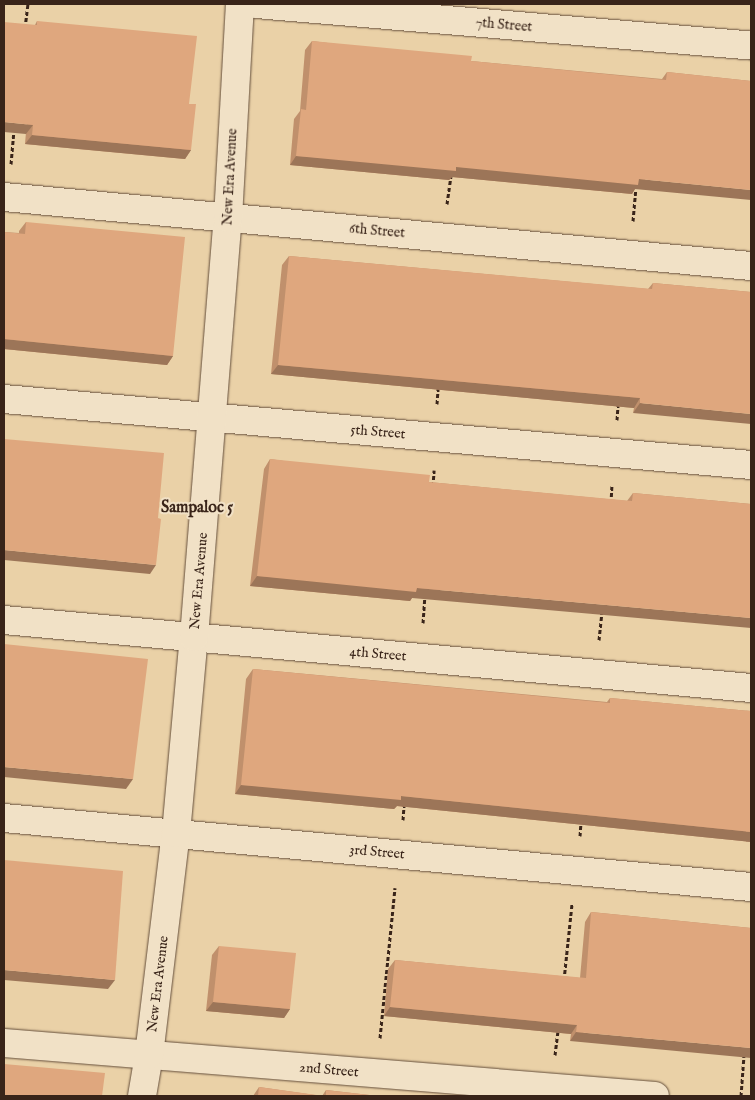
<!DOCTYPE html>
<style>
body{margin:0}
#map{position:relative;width:755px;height:1100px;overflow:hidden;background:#ead1a7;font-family:"IM FELL English",serif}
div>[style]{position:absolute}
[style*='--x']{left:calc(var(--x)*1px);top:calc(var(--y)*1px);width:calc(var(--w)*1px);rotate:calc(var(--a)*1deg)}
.path>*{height:3px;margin-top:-1.5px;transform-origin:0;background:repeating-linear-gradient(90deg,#392419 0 4px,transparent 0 6.5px)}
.roads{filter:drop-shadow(0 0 1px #654f3c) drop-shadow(0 0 1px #654f3c)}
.minor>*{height:28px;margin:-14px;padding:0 14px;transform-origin:14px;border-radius:14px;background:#f1e1c6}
.wall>*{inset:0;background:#c0906c}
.shaded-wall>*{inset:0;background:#9c7558}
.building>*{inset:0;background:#dfa77e}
span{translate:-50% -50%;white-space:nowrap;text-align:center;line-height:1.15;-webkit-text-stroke:4px #f1e1c6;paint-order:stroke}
.street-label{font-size:14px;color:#392419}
.quarter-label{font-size:16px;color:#392419;font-weight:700}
.frame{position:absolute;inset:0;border:5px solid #392419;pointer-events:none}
</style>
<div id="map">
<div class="path">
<i style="--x:25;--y:28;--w:24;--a:-83"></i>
<i style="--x:11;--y:164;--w:33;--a:-85"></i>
<i style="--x:447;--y:204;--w:28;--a:-82"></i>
<i style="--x:633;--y:221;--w:36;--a:-85"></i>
<i style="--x:437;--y:404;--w:16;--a:-86"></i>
<i style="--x:617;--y:420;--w:16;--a:-86"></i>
<i style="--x:433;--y:486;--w:16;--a:-86"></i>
<i style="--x:611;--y:503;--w:17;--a:-87"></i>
<i style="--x:423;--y:623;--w:26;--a:-86"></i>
<i style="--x:599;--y:640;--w:29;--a:-84"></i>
<i style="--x:403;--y:820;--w:16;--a:-86"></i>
<i style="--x:580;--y:836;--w:14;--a:-86"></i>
<i style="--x:564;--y:980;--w:76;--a:-84"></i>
<i style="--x:380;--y:1038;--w:151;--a:-84.3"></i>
<i style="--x:555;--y:1055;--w:26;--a:-83"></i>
<i style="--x:741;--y:1096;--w:41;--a:-85.8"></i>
</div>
<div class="roads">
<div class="minor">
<i style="--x:256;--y:4;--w:497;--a:4.8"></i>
<i style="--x:4;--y:197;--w:750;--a:5.28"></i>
<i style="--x:4;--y:399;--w:750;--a:5.05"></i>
<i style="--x:4;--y:620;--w:750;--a:5.2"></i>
<i style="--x:4;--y:818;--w:750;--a:5.28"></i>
<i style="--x:4;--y:1043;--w:653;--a:4.65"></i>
<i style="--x:142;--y:1096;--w:42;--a:-80.3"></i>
<i style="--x:149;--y:1055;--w:224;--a:-83.1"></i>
<i style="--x:176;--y:833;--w:197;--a:-84.8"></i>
<i style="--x:194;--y:637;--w:420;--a:-85.4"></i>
<i style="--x:228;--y:218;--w:214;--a:-86.8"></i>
</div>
</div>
<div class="wall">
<i style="clip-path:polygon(37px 21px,189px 104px,191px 150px,185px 159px,25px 144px,35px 25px)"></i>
<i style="clip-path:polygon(312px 41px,471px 61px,662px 79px,667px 72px,751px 81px,635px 189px,632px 194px,452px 177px,449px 180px,290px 165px,294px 119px,300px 111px,305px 50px)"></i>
<i style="clip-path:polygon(26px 222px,173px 356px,167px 365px,4px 349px,4px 232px,19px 233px,19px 231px)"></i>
<i style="clip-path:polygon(289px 256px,648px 289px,653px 283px,751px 292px,633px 413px,634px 408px,271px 374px,282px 265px)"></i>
<i style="clip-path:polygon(270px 459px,429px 482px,627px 501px,633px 493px,751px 504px,412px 598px,410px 601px,250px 586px,264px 469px)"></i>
<i style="clip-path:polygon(253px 669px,607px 702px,610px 698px,751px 711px,751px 842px,397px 806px,394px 809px,235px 794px,246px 679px)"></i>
<i style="clip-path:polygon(591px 912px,751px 928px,570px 1041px,571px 1034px,384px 1016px,388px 969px,395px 960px,580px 978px,585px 922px)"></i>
<i style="clip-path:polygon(219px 946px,290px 1009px,284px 1018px,206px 1011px,212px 955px)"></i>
<i style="clip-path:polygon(259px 1087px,322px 1096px,326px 1090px,378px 1096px,253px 1096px)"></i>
</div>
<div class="shaded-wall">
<i style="clip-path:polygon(4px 122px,33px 125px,26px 134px,4px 132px)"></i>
<i style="clip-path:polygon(32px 135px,191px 150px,185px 159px,25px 144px)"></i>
<i style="clip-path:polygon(296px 156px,639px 179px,751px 190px,751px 200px,635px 189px,632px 194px,452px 177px,449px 180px,290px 165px)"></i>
<i style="clip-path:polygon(4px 339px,173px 356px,167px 365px,4px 349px)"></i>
<i style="clip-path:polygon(278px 365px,640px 398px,634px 408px,271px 374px)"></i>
<i style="clip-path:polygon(640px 403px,751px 414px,751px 424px,633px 413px)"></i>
<i style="clip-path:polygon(4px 550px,156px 565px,150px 574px,4px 560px)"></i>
<i style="clip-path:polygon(257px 576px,417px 588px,751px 618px,751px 628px,412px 598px,410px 601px,250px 586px)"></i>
<i style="clip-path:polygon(4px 767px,133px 779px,126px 789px,4px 777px)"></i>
<i style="clip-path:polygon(241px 785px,401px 796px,751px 832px,751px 842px,397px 806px,394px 809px,235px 794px)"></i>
<i style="clip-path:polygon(4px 970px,115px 980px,108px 989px,4px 980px)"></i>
<i style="clip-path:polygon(213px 1002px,290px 1009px,284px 1018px,206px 1011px)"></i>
<i style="clip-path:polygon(390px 1007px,577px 1025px,571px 1034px,384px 1016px)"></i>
<i style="clip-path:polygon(576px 1032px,751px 1048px,751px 1058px,570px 1041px)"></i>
</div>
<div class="building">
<i style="clip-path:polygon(37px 21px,197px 36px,189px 104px,196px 104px,191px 150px,32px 135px,33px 125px,4px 122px,4px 22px,37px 25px)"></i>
<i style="clip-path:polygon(312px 41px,472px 56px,471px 61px,666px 80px,667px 72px,751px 81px,751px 190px,639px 179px,638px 185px,456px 167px,456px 171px,296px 156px,301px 109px,306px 110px)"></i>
<i style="clip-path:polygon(26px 222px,185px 237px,173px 356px,4px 339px,4px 232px,25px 234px)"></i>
<i style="clip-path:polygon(289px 256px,652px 289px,653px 283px,751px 292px,751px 414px,640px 403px,640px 398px,278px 365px)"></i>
<i style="clip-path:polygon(4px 439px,164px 453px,158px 518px,161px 519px,156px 565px,4px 550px)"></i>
<i style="clip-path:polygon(270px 459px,430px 475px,429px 482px,632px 501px,633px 493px,751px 504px,751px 618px,417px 588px,416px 592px,257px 576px)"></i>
<i style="clip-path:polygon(4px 644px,148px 659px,133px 779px,4px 767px)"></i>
<i style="clip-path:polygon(253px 669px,610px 703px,610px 698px,751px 711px,751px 832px,401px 796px,401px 800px,241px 785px)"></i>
<i style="clip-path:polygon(4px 860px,123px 871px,115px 980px,4px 970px)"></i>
<i style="clip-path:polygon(591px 912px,751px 928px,751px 1048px,576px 1032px,577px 1025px,390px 1007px,395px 960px,586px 978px)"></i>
<i style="clip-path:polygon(219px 946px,296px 953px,290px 1009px,213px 1002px)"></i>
<i style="clip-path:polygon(4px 1064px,105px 1073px,102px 1096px,4px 1096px)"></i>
<i style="clip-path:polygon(259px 1087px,324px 1096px,258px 1096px)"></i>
<i style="clip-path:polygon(326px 1090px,378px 1096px,326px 1096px)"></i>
</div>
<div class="street-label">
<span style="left:504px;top:25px;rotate:5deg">7th Street</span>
<span style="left:230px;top:177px;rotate:-87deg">New Era Avenue</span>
<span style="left:377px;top:231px;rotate:5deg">6th Street</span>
<span style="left:378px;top:432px;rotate:5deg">5th Street</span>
<span style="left:199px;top:581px;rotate:-85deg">New Era Avenue</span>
<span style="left:378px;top:654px;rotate:5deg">4th Street</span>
<span style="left:377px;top:852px;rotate:5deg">3rd Street</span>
<span style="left:158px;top:984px;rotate:-83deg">New Era Avenue</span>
<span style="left:329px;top:1070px;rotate:5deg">2nd Street</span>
</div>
<div class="quarter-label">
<span style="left:197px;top:508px">Sampaloc 5</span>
</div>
<div class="frame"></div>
</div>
